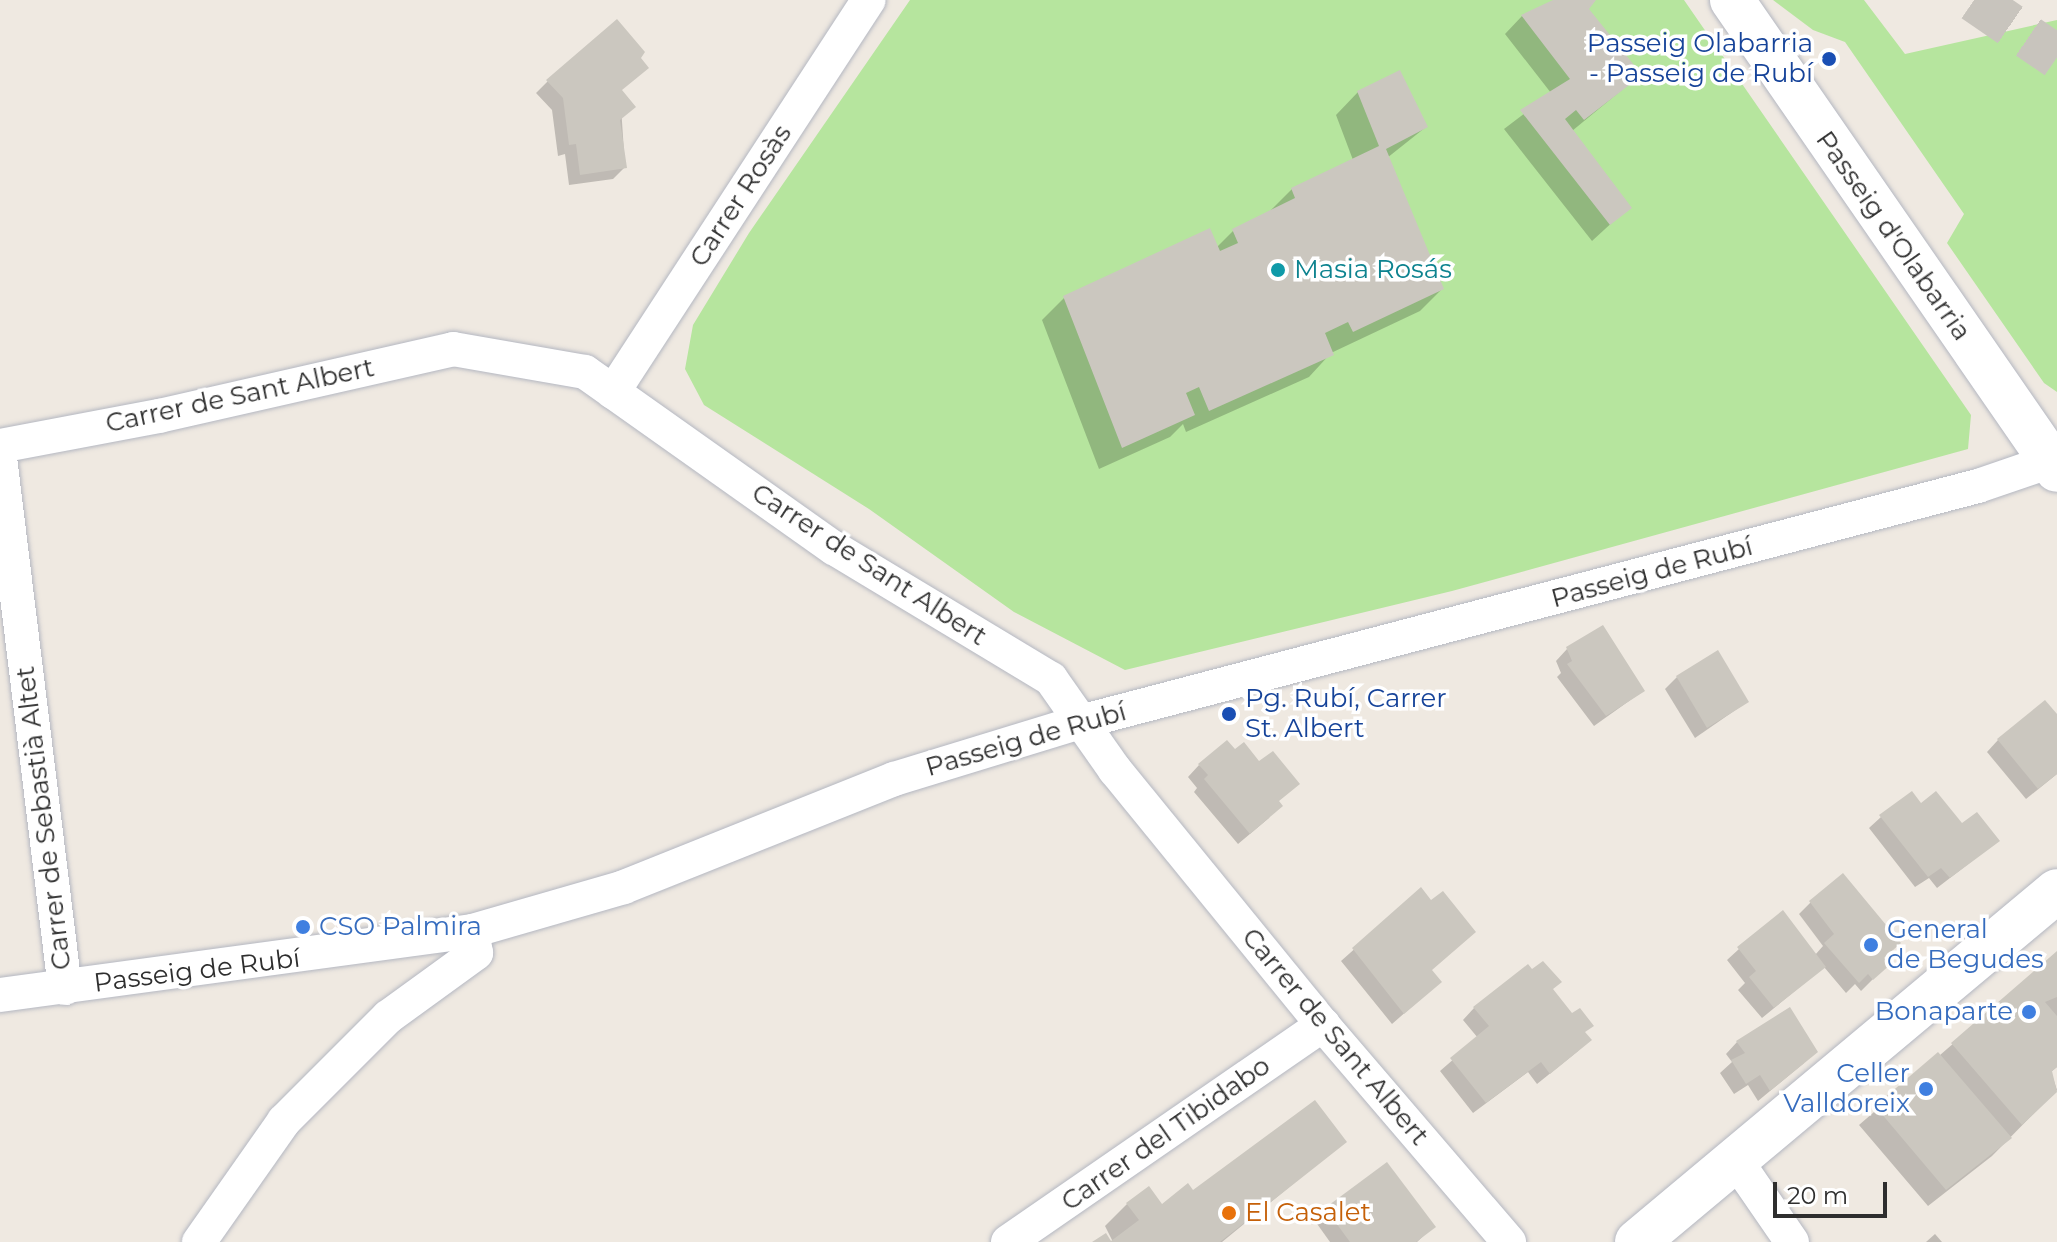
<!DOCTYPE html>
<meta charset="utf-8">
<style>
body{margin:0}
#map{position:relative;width:2057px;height:1242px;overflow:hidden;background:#efe9e1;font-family:Montserrat,sans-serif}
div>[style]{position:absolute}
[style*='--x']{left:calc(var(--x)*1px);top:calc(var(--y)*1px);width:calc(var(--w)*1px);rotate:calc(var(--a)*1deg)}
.green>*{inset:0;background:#b6e59e}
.shadow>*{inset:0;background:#0003}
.building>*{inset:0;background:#cbc7bf}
.highway-tunnel>*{height:44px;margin-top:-22px;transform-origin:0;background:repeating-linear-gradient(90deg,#c8c4bd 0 44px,transparent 0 66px)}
.roads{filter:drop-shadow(0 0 2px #b4b7c1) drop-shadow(0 0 2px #b4b7c1)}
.street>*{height:34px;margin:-17px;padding:0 17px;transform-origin:17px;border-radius:17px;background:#fff}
.secondary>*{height:44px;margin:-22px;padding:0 22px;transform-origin:22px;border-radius:22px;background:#fff}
.dots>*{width:22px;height:22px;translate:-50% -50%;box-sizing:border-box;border:4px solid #fff;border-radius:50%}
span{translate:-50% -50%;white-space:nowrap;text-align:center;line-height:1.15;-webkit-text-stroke:7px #fff;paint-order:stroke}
.transit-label{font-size:26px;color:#164399}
.right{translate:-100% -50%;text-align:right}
.left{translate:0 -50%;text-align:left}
.street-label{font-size:26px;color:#2e2e2e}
.culture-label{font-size:26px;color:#0d838f}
.shop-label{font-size:26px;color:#366cbe}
.food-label{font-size:26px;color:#c56008}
.scale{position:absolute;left:1773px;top:1182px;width:114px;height:36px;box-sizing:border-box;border:4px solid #2e2e2e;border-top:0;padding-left:10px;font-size:24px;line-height:28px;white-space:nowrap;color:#2e2e2e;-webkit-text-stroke:6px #fff;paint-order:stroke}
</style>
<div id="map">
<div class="green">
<i style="clip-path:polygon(910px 0,1684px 0,1971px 415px,1968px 449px,1452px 591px,1125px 670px,1014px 612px,869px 509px,704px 405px,685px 369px,693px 325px,749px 233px)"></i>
<i style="clip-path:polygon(1773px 0,1864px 0,1905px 54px,2057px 20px,2057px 392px,2044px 383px,1947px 243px,1964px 214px,1845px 42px,1813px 30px)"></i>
</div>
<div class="shadow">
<i style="clip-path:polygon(1559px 0,1593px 0,1587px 10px,1640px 75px,1572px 131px,1629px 207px,1592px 241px,1504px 129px,1551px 93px,1505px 34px,1522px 16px)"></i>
<i style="clip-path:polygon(548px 81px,620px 91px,625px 167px,613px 179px,569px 185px,565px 154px,558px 156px,552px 110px,536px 93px)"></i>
<i style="clip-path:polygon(1358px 92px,1426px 127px,1387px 158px,1442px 289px,1420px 311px,1331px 353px,1309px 377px,1186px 432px,1183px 424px,1170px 437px,1099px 469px,1042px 320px,1064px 298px,1216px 248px,1233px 231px,1269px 212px,1292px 189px,1353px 160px,1336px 115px)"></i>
<i style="clip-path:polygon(1567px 649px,1643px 691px,1594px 726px,1557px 677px,1561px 673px,1556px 661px)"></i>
<i style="clip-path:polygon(1677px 677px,1747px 702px,1695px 738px,1665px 689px)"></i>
<i style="clip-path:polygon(2057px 717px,2057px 774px,2026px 799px,1987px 752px,1998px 740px)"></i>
<i style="clip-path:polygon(1199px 765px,1277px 802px,1269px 818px,1238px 844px,1194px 792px,1197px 788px,1188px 777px)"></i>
<i style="clip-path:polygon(1920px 806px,1961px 826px,1998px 841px,1937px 888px,1929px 878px,1915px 887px,1869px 828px,1881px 817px)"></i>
<i style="clip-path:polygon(1421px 890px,1431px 902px,1430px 970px,1440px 982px,1392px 1024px,1341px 961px)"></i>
<i style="clip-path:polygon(1811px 902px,1882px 959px,1876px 976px,1861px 991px,1855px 984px,1846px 993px,1824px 967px,1762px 1018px,1738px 990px,1745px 983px,1727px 960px,1739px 949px,1815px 955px,1823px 946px,1799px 914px)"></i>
<i style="clip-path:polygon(2057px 954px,2057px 1067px,2051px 1072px,2057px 1090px,1992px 1156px,1928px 1206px,1859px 1125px)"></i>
<i style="clip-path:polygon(1551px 990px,1584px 1033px,1578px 1051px,1537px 1084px,1528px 1072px,1473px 1113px,1440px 1071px,1478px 1038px,1463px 1020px,1474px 1008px)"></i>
<i style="clip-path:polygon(1737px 1042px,1804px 1063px,1758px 1101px,1748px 1085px,1734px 1094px,1720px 1073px,1732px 1062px,1726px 1054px)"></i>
<i style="clip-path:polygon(1344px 1142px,1222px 1242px,1113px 1242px,1105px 1226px,1127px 1204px,1162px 1206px)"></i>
<i style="clip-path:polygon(1326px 1209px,1433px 1227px,1417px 1242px,1330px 1242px,1315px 1221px)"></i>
<i style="clip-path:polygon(1935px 1234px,1942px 1242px,1926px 1242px)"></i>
</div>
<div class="building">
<i style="clip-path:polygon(1553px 0,1596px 0,1589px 9px,1642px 75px,1584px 120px,1576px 110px,1565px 119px,1632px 208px,1610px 225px,1520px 110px,1570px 79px,1521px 15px)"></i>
<i style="clip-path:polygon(617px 19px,645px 52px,641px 58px,649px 68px,622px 90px,636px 107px,620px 120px,627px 168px,580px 175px,576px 144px,569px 145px,563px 98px,546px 80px)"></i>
<i style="clip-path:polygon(1400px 70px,1428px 127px,1386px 149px,1444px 289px,1353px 332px,1348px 322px,1325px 333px,1334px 355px,1209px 411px,1199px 387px,1186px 393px,1195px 415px,1122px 448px,1063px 296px,1210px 228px,1220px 251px,1238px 243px,1232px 229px,1295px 198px,1291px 188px,1379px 146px,1357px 91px)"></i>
<i style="clip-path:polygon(1603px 625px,1645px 691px,1606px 716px,1567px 664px,1572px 661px,1566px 647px)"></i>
<i style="clip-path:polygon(1718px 650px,1749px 702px,1707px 728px,1676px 676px)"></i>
<i style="clip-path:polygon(2045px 700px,2057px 714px,2057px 774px,2038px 789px,1997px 739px)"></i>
<i style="clip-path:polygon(1227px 740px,1235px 749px,1244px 742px,1259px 761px,1273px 751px,1300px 784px,1279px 801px,1283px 806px,1250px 834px,1204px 779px,1208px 775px,1198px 764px)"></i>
<i style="clip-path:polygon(1912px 791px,1921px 803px,1936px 791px,1962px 823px,1977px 812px,2000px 841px,1950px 878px,1941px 868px,1928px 877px,1879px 815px)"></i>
<i style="clip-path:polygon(1843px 873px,1901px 943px,1884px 958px,1891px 964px,1873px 980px,1868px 974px,1859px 983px,1824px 943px,1834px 934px,1809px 901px)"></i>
<i style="clip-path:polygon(1421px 887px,1431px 900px,1443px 891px,1476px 932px,1432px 970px,1442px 982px,1404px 1014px,1352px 948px)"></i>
<i style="clip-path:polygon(1783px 910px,1826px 967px,1774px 1008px,1749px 977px,1756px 971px,1737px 947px)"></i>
<i style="clip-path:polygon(2057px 951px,2057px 997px,2045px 1002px,2057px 1016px,2057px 1067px,2052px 1071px,2057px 1092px,2022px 1125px,1951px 1043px)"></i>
<i style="clip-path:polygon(1543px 961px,1562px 982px,1553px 989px,1572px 1013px,1580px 1008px,1594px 1026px,1585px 1032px,1592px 1040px,1550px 1074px,1541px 1062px,1486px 1103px,1450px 1058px,1489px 1026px,1473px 1007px,1528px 964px,1532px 969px)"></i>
<i style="clip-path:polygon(1790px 1007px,1818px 1052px,1770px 1091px,1760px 1075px,1746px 1084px,1731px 1060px,1745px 1053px,1736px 1041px)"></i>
<i style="clip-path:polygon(1938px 1052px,2012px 1138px,1946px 1190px,1875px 1106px)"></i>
<i style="clip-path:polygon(1315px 1100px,1347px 1142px,1220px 1242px,1092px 1242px,1106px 1233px,1111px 1241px,1139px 1220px,1126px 1203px,1149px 1186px,1162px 1204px,1188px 1183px,1193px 1190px)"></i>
<i style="clip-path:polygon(1387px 1162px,1436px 1227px,1416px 1242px,1350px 1242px,1325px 1208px)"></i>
</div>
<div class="highway-tunnel">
<i style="--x:1974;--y:0;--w:101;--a:34.5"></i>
</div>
<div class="roads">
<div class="street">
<i style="--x:613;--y:392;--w:468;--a:-56.9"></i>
<i style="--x:0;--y:446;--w:162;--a:-10.7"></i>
<i style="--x:159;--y:416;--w:302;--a:-12.8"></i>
<i style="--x:453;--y:349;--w:134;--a:9.9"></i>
<i style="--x:585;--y:372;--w:305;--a:35.3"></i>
<i style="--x:834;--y:548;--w:253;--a:31.1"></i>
<i style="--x:1051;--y:679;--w:111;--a:54.9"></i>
<i style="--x:1115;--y:770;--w:329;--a:50.8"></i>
<i style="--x:1323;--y:1025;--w:286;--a:49.4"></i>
<i style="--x:0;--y:458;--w:534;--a:83.01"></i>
<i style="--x:0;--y:995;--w:476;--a:-7.7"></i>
<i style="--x:472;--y:931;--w:158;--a:-16.1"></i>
<i style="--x:624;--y:887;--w:291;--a:-21.8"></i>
<i style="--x:894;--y:779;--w:199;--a:-17"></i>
<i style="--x:1084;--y:721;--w:924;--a:-14.73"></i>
<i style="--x:1978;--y:486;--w:83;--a:-18.9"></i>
<i style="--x:1737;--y:1162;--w:97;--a:55.5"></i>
<i style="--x:199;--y:1242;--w:148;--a:-54.9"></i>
<i style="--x:284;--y:1121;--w:147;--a:-45"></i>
<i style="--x:388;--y:1017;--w:109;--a:-36"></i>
<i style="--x:476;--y:953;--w:22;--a:-100"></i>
<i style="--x:1008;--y:1242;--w:383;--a:-34.6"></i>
</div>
<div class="secondary">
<i style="--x:1732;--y:0;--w:571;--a:55.34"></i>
<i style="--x:1637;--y:1242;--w:547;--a:-39.89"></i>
</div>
</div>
<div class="dots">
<i style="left:1829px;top:59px;background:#1a4fb4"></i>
<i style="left:1278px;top:270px;background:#0f9aa8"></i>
<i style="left:1229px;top:714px;background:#1a4fb4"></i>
<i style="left:303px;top:927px;background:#3f7fe0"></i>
<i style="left:1871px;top:945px;background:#3f7fe0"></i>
<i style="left:2029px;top:1012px;background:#3f7fe0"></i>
<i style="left:1926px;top:1089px;background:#3f7fe0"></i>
<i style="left:1229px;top:1213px;background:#e8710a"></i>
</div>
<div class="transit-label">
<span class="right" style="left:1813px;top:59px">Passeig Olabarria<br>- Passeig de Rubí</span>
<span class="left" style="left:1245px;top:714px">Pg. Rubí, Carrer<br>St. Albert</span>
</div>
<div class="street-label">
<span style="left:741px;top:196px;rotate:-57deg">Carrer Rosàs</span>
<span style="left:1893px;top:236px;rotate:55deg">Passeig d'Olabarria</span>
<span style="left:240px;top:396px;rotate:-12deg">Carrer de Sant Albert</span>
<span style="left:869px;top:565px;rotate:33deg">Carrer de Sant Albert</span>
<span style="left:1652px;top:573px;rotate:-15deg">Passeig de Rubí</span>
<span style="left:1026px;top:740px;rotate:-16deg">Passeig de Rubí</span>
<span style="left:44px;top:818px;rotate:-97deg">Carrer de Sebastià Altet</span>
<span style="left:197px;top:971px;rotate:-7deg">Passeig de Rubí</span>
<span style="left:1335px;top:1037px;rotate:50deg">Carrer de Sant Albert</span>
<span style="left:1166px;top:1134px;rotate:-35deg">Carrer del Tibidabo</span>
</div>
<div class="culture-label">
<span class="left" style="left:1294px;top:270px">Masia Rosás</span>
</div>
<div class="shop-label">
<span class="left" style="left:319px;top:927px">CSO Palmira</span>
<span class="left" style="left:1887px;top:945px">General<br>de Begudes</span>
<span class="right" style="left:2013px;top:1012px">Bonaparte</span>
<span class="right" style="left:1910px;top:1089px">Celler<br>Valldoreix</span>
</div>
<div class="food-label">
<span class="left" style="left:1245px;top:1213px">El Casalet</span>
</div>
<div class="scale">20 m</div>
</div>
